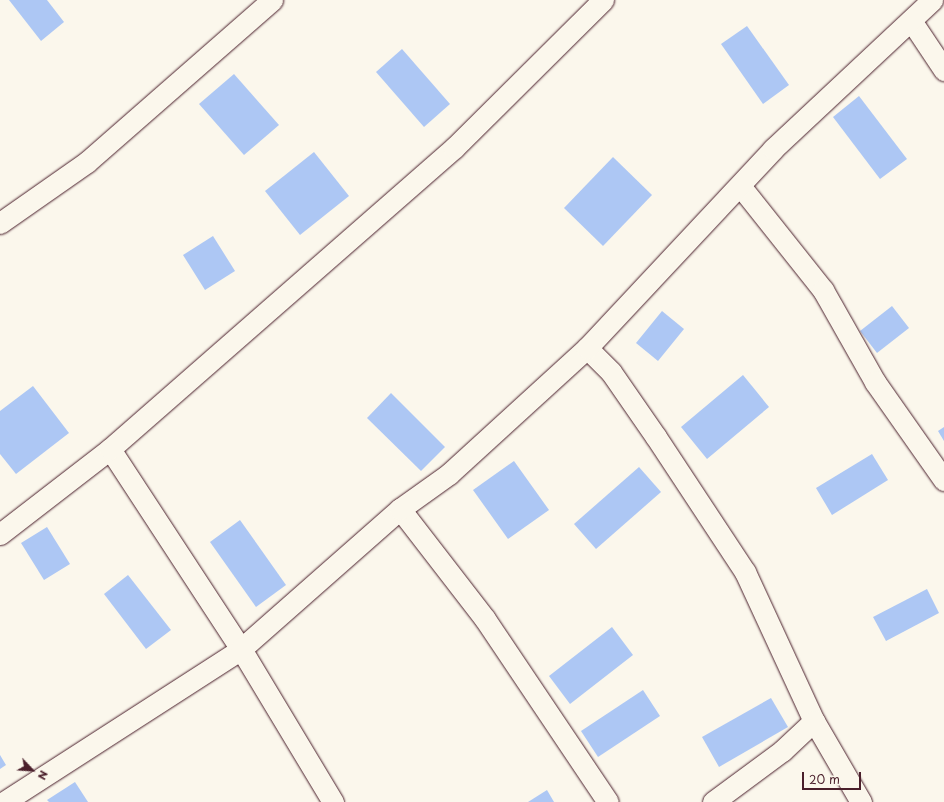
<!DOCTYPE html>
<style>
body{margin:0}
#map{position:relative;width:944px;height:802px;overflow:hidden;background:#fbf7ec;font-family:"Playpen Sans",sans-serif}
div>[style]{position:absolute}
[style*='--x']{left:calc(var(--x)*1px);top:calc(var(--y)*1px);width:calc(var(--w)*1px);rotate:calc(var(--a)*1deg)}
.building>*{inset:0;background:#adc7f4}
.roads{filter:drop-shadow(0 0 1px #4a1f2b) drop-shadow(0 0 1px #4a1f2b)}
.minor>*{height:21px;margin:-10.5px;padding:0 10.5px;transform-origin:10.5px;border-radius:10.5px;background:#fbf7ec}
span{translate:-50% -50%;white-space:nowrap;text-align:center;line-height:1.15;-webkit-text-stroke:3px #fbf7ec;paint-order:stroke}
.north{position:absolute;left:12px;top:750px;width:40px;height:40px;-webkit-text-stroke:3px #fbf7ec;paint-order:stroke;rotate:115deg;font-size:11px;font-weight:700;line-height:16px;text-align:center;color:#4a1f2b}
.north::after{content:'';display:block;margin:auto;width:14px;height:18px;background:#4a1f2b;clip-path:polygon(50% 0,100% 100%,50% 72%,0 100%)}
.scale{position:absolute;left:802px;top:772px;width:59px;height:18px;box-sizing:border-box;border:2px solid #4a1f2b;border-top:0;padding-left:5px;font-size:12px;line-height:14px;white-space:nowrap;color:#4a1f2b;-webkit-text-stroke:3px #fbf7ec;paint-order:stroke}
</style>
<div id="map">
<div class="building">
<i style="clip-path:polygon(9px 0,47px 0,64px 22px,41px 41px)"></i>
<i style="clip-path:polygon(747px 26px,789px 85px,763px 104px,721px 44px)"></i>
<i style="clip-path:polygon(402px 49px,450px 104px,424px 127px,376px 72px)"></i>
<i style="clip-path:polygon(234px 74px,279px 125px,244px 155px,199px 104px)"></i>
<i style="clip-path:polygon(859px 96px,907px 159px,880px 179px,833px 117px)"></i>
<i style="clip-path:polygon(314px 152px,349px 196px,300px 235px,265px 191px)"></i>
<i style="clip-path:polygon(613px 157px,652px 195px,603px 246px,564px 208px)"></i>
<i style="clip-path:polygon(213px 236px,235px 271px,205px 290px,183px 255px)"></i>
<i style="clip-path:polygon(892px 306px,909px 328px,877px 353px,860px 331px)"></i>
<i style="clip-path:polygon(662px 311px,684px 329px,658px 361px,636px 343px)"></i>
<i style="clip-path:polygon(743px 375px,769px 407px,707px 459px,681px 427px)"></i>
<i style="clip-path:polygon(33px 386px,69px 433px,16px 474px,0 454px,0 411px)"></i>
<i style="clip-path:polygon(391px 393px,445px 447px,421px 471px,367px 418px)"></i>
<i style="clip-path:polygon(944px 427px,944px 441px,938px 431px)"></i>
<i style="clip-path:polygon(872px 454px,888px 480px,832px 515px,816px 488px)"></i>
<i style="clip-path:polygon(514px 461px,549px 510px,508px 539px,473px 490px)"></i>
<i style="clip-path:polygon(639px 467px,661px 492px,596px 549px,574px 524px)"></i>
<i style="clip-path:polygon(240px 520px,286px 585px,256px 607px,210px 542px)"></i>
<i style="clip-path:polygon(47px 527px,70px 564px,44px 580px,21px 543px)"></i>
<i style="clip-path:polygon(128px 575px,171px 630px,146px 649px,104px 594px)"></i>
<i style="clip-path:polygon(927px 589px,939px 613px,886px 641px,873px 617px)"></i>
<i style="clip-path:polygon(612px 627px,633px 655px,570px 704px,549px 676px)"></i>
<i style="clip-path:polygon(643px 690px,660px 716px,598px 757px,581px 731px)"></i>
<i style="clip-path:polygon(771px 698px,788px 727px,719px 767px,702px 737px)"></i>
<i style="clip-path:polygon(0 755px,6px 765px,0 769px)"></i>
<i style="clip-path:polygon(75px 782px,88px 802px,49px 802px,47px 800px)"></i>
<i style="clip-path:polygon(547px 790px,554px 802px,528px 802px)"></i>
</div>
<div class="roads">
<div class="minor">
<i style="--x:912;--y:22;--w:58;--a:56.3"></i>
<i style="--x:741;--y:187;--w:132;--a:51.5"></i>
<i style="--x:823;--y:290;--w:106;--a:60.5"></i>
<i style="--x:875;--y:382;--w:120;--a:54.9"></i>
<i style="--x:0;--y:223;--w:106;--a:-35"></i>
<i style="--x:87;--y:162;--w:246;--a:-41.2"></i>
<i style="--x:587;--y:348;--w:34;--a:45"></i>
<i style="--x:611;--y:372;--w:79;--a:55.3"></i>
<i style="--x:656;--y:437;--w:162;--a:56.6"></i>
<i style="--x:745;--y:572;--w:164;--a:65.2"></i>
<i style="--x:814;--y:721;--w:94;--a:59.9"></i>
<i style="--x:110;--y:449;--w:239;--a:56.8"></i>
<i style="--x:241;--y:649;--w:179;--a:59"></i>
<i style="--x:400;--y:509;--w:139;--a:52.3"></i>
<i style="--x:485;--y:619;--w:220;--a:56.1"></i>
<i style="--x:0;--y:534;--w:139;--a:-37.7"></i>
<i style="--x:110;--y:449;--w:457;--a:-41.2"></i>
<i style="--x:454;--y:148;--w:210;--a:-44.8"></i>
<i style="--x:4;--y:802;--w:282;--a:-32.8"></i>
<i style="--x:241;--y:649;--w:212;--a:-41.4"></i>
<i style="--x:400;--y:509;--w:60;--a:-35.5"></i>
<i style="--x:449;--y:474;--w:187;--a:-42.4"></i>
<i style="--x:587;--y:348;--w:272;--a:-46.9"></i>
<i style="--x:773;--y:149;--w:218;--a:-43.1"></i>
<i style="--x:713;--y:802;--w:86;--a:-36.5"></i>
<i style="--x:782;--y:751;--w:44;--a:-43.2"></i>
</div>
</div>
<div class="north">N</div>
<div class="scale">20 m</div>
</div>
